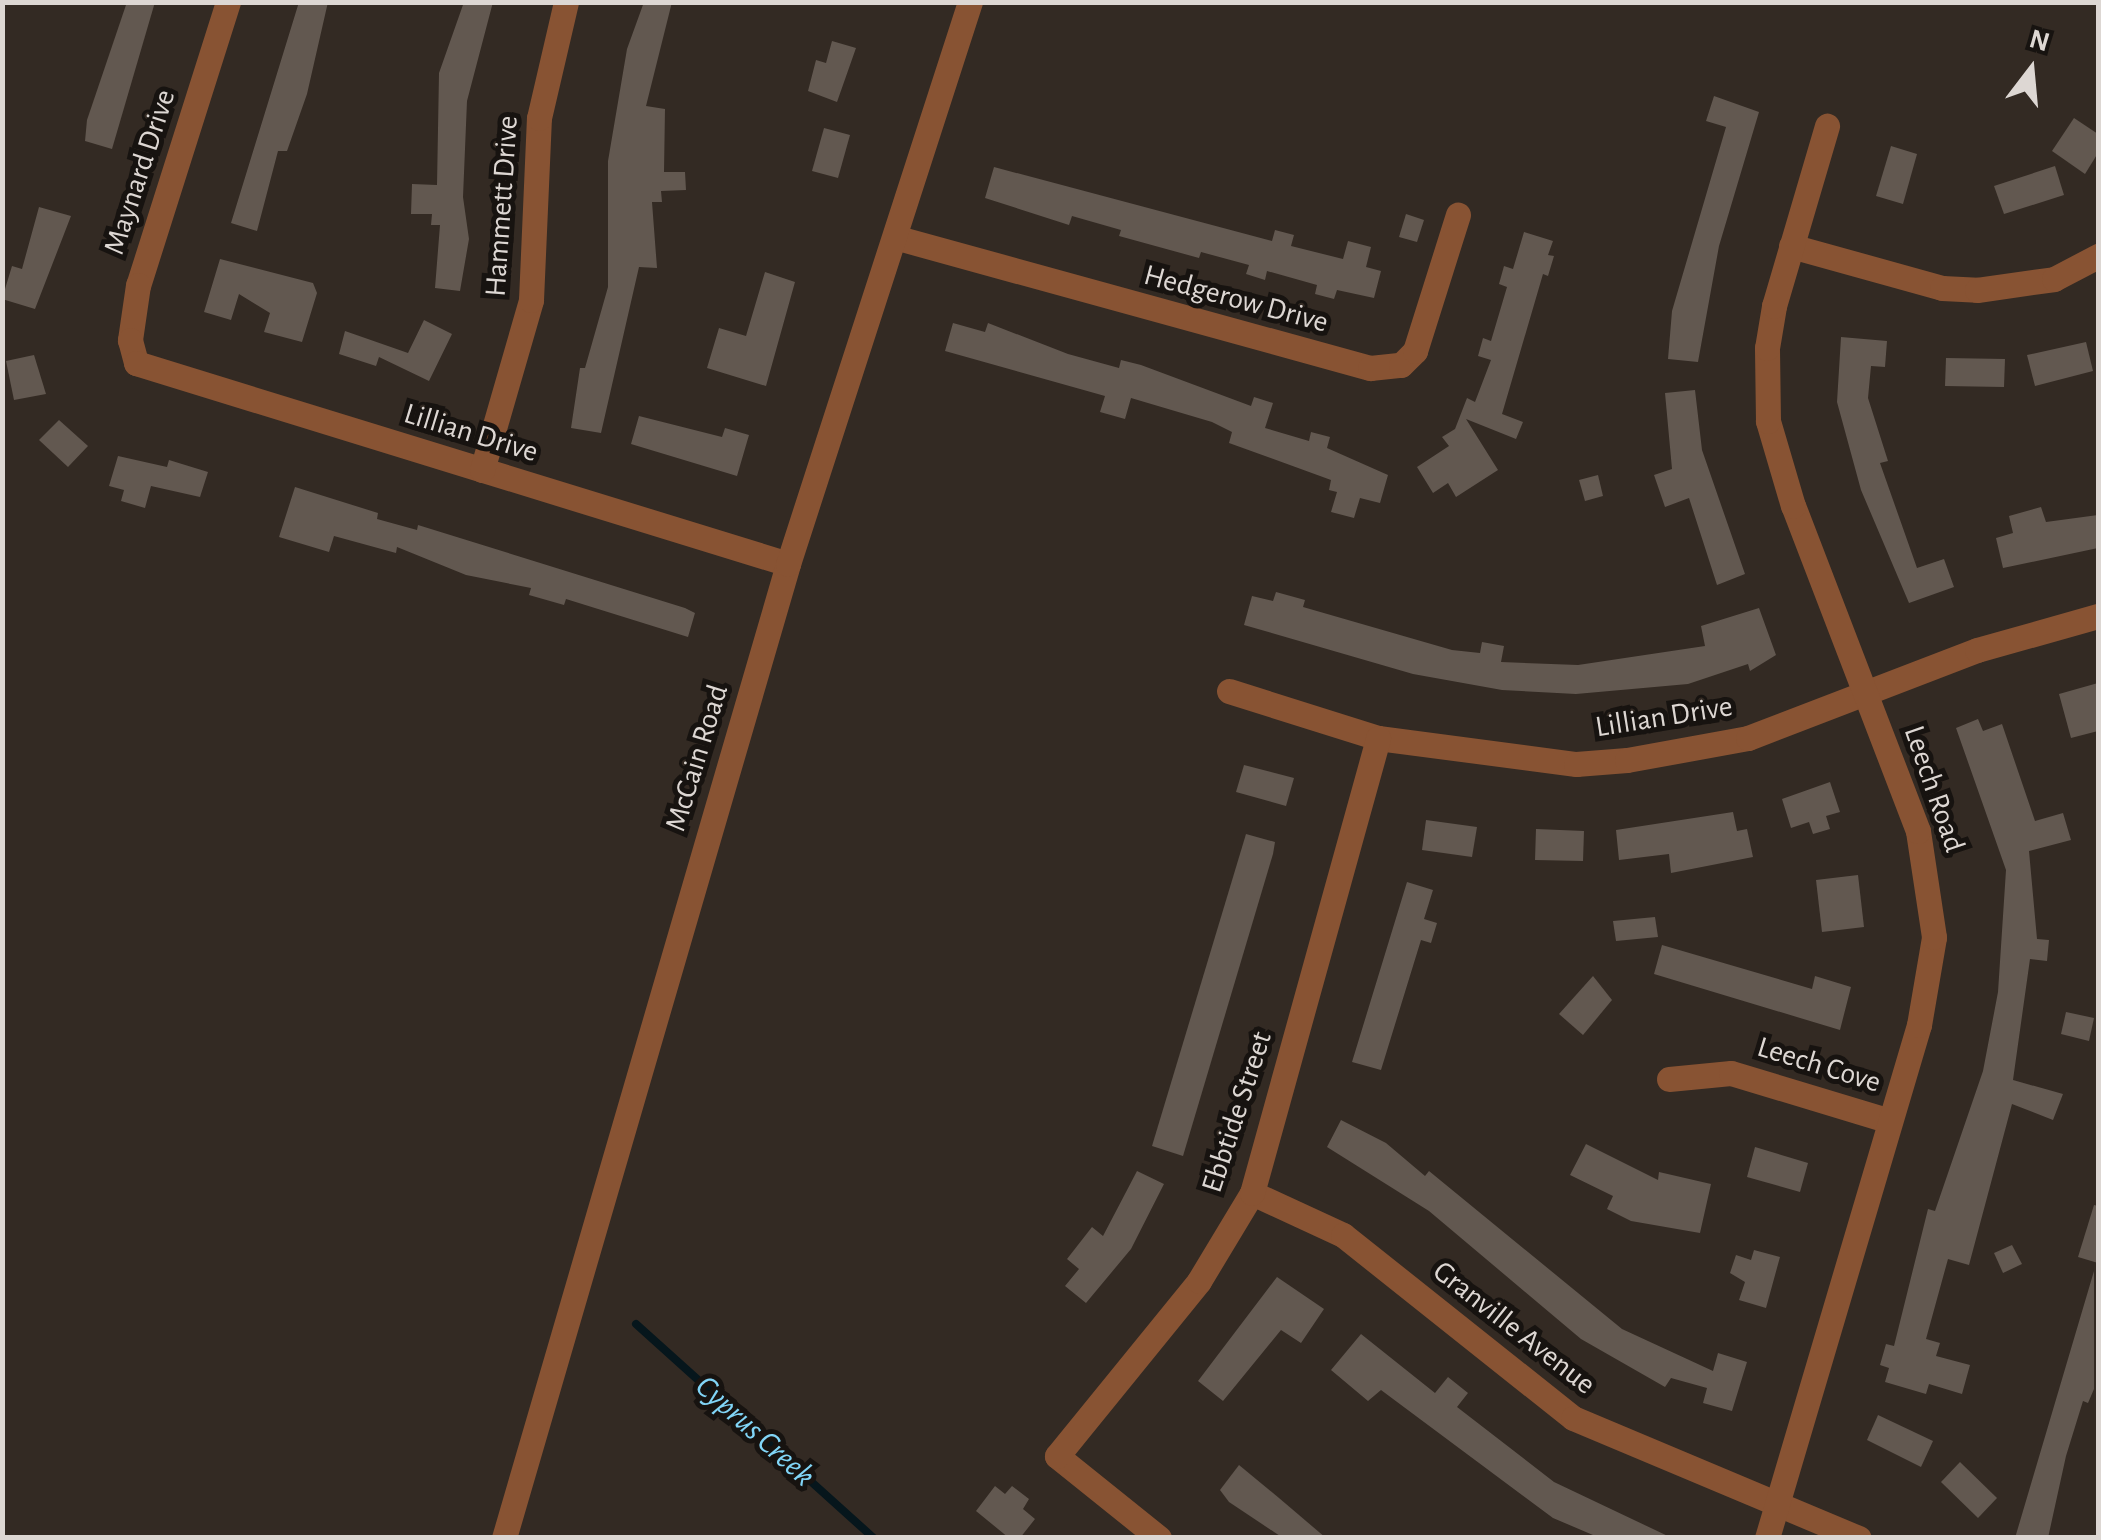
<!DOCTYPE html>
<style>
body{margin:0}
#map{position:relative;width:2101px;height:1540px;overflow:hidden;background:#332a23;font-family:"Alegreya Sans",sans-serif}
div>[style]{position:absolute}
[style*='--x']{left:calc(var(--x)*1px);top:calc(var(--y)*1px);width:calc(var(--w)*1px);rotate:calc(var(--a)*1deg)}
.stream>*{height:8px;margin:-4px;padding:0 4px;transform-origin:4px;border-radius:4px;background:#06161c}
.building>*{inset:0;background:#625850}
.minor>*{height:25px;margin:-12.5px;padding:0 12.5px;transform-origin:12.5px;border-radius:12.5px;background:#885333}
span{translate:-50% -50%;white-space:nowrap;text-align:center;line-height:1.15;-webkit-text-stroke:10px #171310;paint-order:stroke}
.street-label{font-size:30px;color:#ddd7d3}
.water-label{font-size:32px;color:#81d5f7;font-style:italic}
.frame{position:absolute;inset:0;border:5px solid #ddd7d3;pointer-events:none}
.north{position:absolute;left:1981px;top:20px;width:100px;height:100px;-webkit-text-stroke:8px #171310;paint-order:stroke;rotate:16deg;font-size:28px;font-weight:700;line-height:40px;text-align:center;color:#ddd7d3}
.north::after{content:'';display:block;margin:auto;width:35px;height:45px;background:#ddd7d3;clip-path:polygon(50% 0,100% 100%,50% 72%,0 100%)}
</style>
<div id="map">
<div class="stream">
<i style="--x:636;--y:1324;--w:320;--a:42"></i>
</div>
<div class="building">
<i style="clip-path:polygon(127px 2px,155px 2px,112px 149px,85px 141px,87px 120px)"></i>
<i style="clip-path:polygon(299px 2px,328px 2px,307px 94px,287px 151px,278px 151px,257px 231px,231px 223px)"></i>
<i style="clip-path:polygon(464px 2px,493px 2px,467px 101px,463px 197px,469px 239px,460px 291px,435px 288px,440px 225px,431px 225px,432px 214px,411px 214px,412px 184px,437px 185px,439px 73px)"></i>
<i style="clip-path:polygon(644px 2px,672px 2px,646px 106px,665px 109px,664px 172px,685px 172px,686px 190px,661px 191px,662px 202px,652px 202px,657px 268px,639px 267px,601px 433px,571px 428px,580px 368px,585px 368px,608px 287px,608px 161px,627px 49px)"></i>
<i style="clip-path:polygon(832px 41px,856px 48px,837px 102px,808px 91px,816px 60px,826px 63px)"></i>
<i style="clip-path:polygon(1714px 96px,1759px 112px,1719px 246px,1698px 362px,1668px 359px,1672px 311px,1726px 127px,1706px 121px)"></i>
<i style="clip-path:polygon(2074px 118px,2098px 134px,2098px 153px,2085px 174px,2052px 151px)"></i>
<i style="clip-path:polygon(824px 128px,850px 135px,838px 178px,812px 171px)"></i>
<i style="clip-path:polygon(1891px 146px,1917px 154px,1903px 204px,1876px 196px)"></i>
<i style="clip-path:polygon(2055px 166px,2064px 195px,2004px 214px,1994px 186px)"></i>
<i style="clip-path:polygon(994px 167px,1272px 241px,1275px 230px,1294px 235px,1291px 246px,1343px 259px,1348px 241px,1371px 247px,1366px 267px,1381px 271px,1374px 298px,1337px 290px,1334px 299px,1315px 294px,1317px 285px,1267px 271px,1265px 280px,1246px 274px,1249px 265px,1201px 252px,1199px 258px,1119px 236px,1121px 230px,1072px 216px,1069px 225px,985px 198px)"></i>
<i style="clip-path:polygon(39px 207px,71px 216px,35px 309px,2px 299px,12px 266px,22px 269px)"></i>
<i style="clip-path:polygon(1406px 214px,1424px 220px,1417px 242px,1399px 237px)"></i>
<i style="clip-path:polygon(1524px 232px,1553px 241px,1548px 255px,1554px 256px,1548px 276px,1543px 274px,1502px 414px,1523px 422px,1516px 439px,1466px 419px,1498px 470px,1456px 497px,1448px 483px,1433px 493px,1417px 467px,1449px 446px,1442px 437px,1455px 429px,1467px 398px,1475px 402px,1491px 360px,1478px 356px,1483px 338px,1491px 341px,1507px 287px,1499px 284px,1504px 266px,1513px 269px)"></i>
<i style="clip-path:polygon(220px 259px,313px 283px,317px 293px,302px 342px,264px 332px,270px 313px,239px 294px,231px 320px,204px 312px)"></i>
<i style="clip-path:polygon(765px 272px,795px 282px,766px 386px,707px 368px,719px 328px,746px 336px)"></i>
<i style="clip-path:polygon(424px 320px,452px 334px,429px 381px,379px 357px,376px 366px,339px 354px,345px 331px,408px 353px)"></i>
<i style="clip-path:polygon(953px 323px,985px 332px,988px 323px,1068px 354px,1119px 368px,1121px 360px,1141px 365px,1251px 406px,1254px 397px,1273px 403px,1265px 428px,1309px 441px,1311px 432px,1330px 437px,1327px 448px,1388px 475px,1380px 503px,1360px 498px,1354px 518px,1331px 512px,1337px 492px,1329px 490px,1331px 480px,1229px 443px,1232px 432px,1212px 422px,1131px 398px,1125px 419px,1100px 412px,1105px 396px,945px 351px)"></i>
<i style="clip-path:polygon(1841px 337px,1887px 341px,1885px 367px,1871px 366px,1868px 398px,1888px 461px,1880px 463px,1917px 568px,1944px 559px,1954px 587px,1909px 603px,1861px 490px,1837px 402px)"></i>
<i style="clip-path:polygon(2086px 342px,2093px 371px,2035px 386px,2027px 355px)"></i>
<i style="clip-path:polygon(34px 355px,46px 394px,14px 400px,6px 361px)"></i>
<i style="clip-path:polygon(1946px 358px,2005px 359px,2004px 387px,1945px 386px)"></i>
<i style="clip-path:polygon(1695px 390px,1702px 450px,1745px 574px,1717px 585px,1689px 498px,1665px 507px,1654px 475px,1672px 469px,1665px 393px)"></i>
<i style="clip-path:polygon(639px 416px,722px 437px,725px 428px,749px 435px,737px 476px,631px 444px)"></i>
<i style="clip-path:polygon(59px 420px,88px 446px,68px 467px,39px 440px)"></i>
<i style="clip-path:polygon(118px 456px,167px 467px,169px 460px,208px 472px,200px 497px,151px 486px,145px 508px,121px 501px,124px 490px,109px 486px)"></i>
<i style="clip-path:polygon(1598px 475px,1603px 496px,1585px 501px,1579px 480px)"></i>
<i style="clip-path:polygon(295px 487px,378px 513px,377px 519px,417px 530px,418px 525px,685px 608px,695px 613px,688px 637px,566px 599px,564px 605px,529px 595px,531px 588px,466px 575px,397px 547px,396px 553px,334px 536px,329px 552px,279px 537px)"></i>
<i style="clip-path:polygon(2041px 507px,2046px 522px,2098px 515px,2098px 548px,2003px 568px,1996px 538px,2013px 533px,2009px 516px)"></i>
<i style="clip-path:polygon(1276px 592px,1305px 600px,1303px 607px,1452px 650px,1480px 653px,1482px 642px,1504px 646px,1501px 662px,1578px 665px,1705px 646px,1701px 626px,1759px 608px,1776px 655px,1750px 671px,1748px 664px,1688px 684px,1576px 694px,1502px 690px,1413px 674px,1244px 625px,1252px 596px,1273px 601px)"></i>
<i style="clip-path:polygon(2098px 683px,2098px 731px,2071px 738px,2059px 694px)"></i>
<i style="clip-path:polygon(1978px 719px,1983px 731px,2002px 724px,2035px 821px,2063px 813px,2071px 840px,2029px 851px,2037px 939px,2049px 940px,2047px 961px,2030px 959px,2013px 1080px,2063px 1094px,2053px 1120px,2012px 1104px,1969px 1265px,1948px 1259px,1926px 1339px,1940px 1343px,1936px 1356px,1970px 1365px,1962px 1394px,1929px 1384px,1926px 1394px,1885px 1382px,1889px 1368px,1880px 1365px,1886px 1344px,1894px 1346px,1928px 1209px,1935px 1211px,1983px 1071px,1998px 992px,2006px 870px,1956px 728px)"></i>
<i style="clip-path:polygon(1244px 765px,1294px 778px,1286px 806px,1236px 792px)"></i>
<i style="clip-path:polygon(1830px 782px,1840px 812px,1826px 816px,1830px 829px,1813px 834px,1809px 822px,1791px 828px,1782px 799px)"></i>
<i style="clip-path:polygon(1733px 812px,1737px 831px,1747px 829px,1753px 857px,1671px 873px,1669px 854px,1619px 860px,1616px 830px)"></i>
<i style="clip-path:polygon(1426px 820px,1477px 827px,1472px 857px,1422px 850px)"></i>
<i style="clip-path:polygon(1536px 829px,1584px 831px,1583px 861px,1535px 860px)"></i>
<i style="clip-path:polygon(1246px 834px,1275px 842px,1273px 854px,1183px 1156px,1152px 1146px)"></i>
<i style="clip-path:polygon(1858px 875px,1864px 927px,1822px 932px,1816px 880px)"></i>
<i style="clip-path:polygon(1407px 882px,1433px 890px,1424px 919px,1437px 923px,1431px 943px,1421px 940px,1381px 1070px,1352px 1062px)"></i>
<i style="clip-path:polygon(1655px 917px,1658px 937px,1616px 941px,1613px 921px)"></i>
<i style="clip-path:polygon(1662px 945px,1812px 989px,1815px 976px,1851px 987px,1840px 1030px,1654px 974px)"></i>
<i style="clip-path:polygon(1593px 976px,1612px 1000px,1583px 1035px,1559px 1014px)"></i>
<i style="clip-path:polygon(2066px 1012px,2094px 1018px,2089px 1041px,2061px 1034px)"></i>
<i style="clip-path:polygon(1341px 1120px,1386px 1143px,1425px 1176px,1429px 1171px,1622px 1329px,1713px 1371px,1718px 1353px,1747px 1362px,1732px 1411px,1703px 1403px,1707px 1388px,1671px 1378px,1665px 1387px,1581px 1339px,1429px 1211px,1327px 1147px)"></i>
<i style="clip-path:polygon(1586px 1144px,1658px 1180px,1659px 1172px,1711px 1184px,1700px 1233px,1631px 1221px,1607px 1209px,1613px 1196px,1570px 1175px)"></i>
<i style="clip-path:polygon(1755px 1147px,1808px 1163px,1800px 1192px,1747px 1177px)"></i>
<i style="clip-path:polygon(1137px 1171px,1164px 1184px,1131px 1249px,1086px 1303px,1065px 1286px,1079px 1269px,1067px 1259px,1092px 1227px,1103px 1236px)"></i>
<i style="clip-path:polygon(2094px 1205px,2098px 1206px,2098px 1263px,2078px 1257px)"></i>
<i style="clip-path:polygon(2012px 1245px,2022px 1264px,2003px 1273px,1994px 1253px)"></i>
<i style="clip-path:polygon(1754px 1250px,1780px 1257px,1766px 1308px,1739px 1300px,1745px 1282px,1730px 1273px,1736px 1255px,1751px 1260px)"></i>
<i style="clip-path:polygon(2094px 1271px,2094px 1389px,2088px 1403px,2083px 1401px,2066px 1456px,2048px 1538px,2015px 1538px)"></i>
<i style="clip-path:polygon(1277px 1277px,1324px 1309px,1301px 1343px,1281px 1330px,1223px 1401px,1198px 1381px)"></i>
<i style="clip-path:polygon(1361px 1334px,1435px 1393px,1448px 1377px,1468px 1393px,1457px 1407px,1554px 1482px,1672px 1538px,1600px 1538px,1553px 1518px,1381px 1390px,1368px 1401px,1331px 1370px)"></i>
<i style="clip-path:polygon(1878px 1415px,1933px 1441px,1921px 1467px,1867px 1440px)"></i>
<i style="clip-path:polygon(1960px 1462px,1997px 1498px,1978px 1518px,1941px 1482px)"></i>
<i style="clip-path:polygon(1239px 1465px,1279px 1498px,1326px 1538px,1283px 1538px,1229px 1502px,1220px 1490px)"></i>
<i style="clip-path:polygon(995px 1486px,1005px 1494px,1012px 1486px,1029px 1499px,1023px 1509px,1035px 1519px,1020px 1538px,1009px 1538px,976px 1511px)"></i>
</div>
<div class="minor">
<i style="--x:228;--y:2;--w:297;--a:107.6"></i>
<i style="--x:138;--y:285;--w:56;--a:98.3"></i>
<i style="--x:130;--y:340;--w:24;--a:75"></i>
<i style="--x:136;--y:363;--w:682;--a:17.13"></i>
<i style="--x:898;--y:238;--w:490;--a:15.4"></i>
<i style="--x:1370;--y:368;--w:31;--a:-6"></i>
<i style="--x:1401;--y:365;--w:20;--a:-45"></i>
<i style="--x:1415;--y:351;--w:143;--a:-72.5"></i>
<i style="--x:1791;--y:246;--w:157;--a:15.5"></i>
<i style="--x:1942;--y:288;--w:35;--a:3"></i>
<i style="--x:1977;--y:290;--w:78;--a:-8.1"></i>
<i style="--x:2054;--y:279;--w:50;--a:-27.6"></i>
<i style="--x:482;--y:470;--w:177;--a:-73.9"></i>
<i style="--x:531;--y:300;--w:182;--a:-87.5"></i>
<i style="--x:539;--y:118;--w:119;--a:-76.9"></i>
<i style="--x:1229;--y:691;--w:156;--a:17.5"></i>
<i style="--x:1378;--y:738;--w:200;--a:7.5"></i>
<i style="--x:1576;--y:764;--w:51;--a:-4.5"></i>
<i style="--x:1627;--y:760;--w:123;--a:-10.3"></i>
<i style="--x:1748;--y:738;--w:245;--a:-21"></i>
<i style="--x:1977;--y:650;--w:126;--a:-15.7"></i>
<i style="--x:1669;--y:1079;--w:62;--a:-5.5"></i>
<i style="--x:1731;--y:1073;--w:166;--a:16.8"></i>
<i style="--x:1252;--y:1193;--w:100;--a:24.8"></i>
<i style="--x:1343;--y:1235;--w:294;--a:38.5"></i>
<i style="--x:1573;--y:1418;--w:310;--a:22.8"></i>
<i style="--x:504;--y:1538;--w:1015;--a:-73.74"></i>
<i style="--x:788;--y:564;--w:591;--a:-72.06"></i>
<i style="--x:1159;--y:1538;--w:131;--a:-141.2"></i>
<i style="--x:1057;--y:1456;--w:225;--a:-50.9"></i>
<i style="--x:1199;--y:1281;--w:103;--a:-58.9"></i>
<i style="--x:1252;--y:1193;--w:472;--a:-74.5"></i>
<i style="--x:1767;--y:1538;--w:535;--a:-73.5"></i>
<i style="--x:1919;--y:1025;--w:89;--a:-80.3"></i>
<i style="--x:1934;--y:937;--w:107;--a:-98.6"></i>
<i style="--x:1918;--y:831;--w:348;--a:-111"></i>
<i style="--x:1793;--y:506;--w:89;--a:-106.4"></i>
<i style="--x:1768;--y:421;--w:73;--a:-90.8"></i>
<i style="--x:1767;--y:348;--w:43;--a:-80.5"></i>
<i style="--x:1774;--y:306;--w:188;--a:-73.6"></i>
</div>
<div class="street-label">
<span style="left:140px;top:172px;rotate:-72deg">Maynard Drive</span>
<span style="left:502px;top:206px;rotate:-86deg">Hammett Drive</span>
<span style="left:1236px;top:299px;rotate:15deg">Hedgerow Drive</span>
<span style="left:471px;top:433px;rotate:17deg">Lillian Drive</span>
<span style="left:1664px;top:717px;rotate:-9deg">Lillian Drive</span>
<span style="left:697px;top:758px;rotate:-73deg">McCain Road</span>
<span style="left:1934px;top:789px;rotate:71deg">Leech Road</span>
<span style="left:1819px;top:1065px;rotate:17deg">Leech Cove</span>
<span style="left:1237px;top:1112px;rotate:-72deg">Ebbtide Street</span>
<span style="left:1514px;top:1328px;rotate:38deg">Granville Avenue</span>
</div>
<div class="water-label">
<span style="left:755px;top:1431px;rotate:42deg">Cyprus Creek</span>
</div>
<div class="frame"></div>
<div class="north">N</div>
</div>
